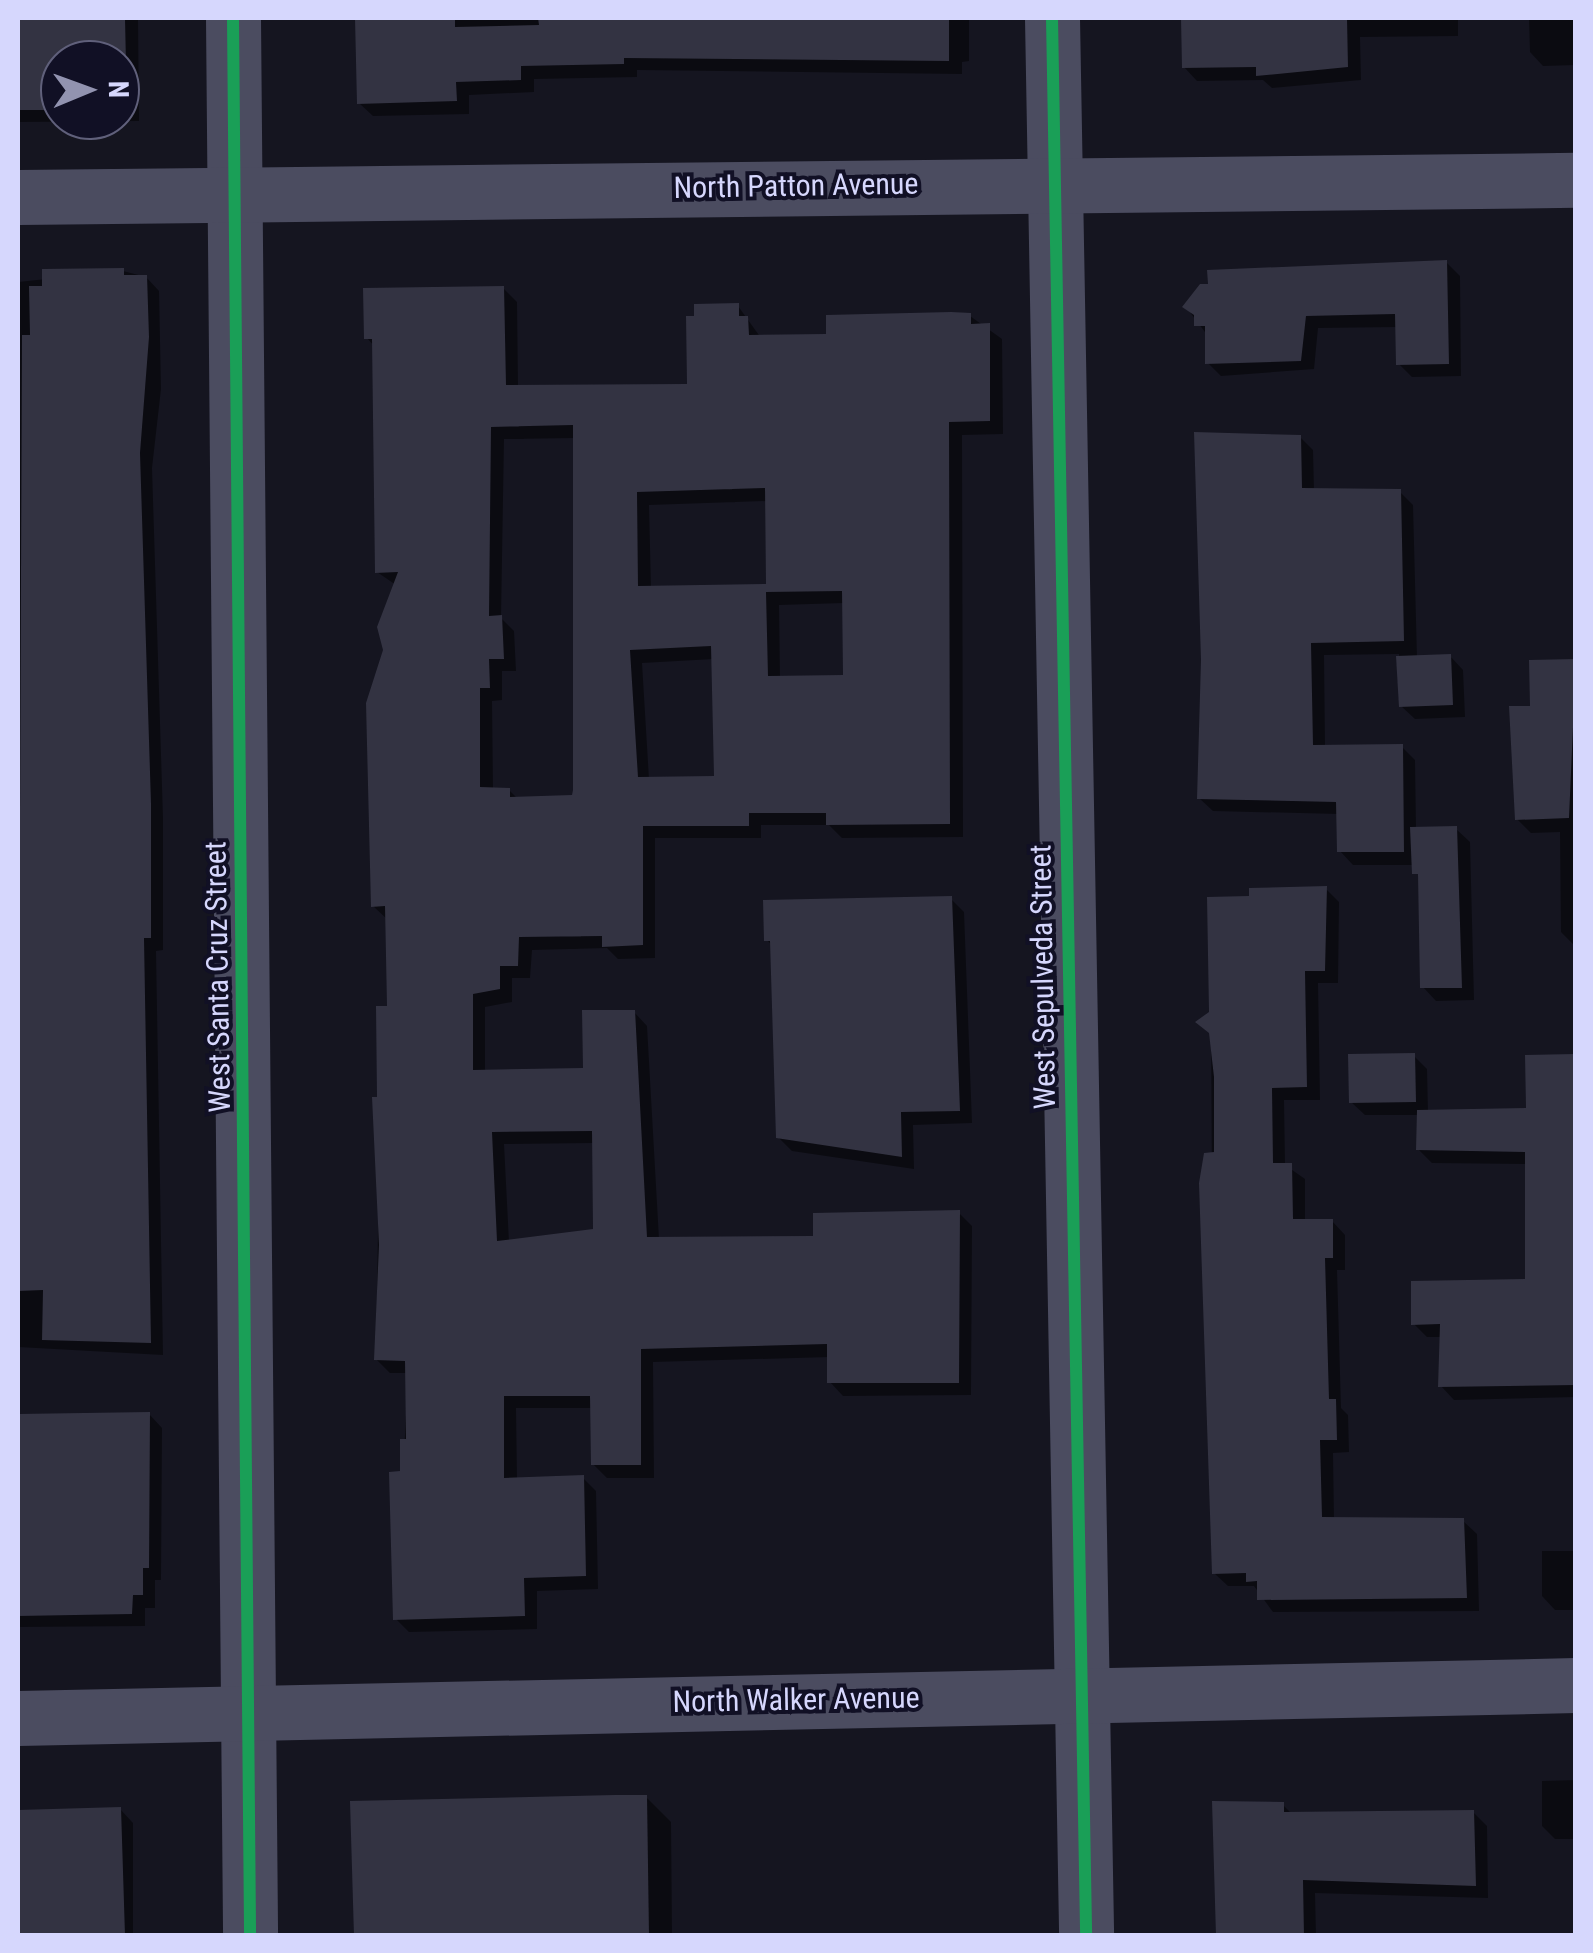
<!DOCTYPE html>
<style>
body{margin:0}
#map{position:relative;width:1593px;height:1953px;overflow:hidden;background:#151520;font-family:"Roboto Condensed",sans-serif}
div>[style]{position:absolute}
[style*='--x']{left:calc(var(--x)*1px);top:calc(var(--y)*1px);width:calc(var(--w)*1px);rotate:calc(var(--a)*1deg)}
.shadow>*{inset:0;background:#0007}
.building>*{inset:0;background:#333342}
.minor>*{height:55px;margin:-27.5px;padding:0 27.5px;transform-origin:27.5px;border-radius:27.5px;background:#4b4c60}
.cycleway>*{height:12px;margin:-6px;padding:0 6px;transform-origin:6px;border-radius:6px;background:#1a9f57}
span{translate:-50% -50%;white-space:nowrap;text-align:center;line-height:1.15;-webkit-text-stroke:8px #111025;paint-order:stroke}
.street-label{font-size:30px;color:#d6d7fd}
.frame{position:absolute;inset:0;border:20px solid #d6d7fd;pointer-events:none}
.north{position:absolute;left:40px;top:40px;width:100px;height:100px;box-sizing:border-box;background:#111025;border:2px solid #60607b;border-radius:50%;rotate:89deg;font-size:28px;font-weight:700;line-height:40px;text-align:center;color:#d6d7fd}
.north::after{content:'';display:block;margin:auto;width:35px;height:45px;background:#9293b0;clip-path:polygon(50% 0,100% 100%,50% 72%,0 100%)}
</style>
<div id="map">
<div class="shadow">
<i style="clip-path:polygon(evenodd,18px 18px,138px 18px,139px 121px,18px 122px,18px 18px,60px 60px,120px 60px,120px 120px,60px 120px,60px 60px)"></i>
<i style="clip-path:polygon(360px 18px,969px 18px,969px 61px,962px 62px,962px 74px,637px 70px,637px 77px,534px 79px,534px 92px,469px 95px,469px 114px,373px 116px,359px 103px)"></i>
<i style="clip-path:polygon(1183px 18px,1458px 18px,1458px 36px,1360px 37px,1361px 80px,1272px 88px,1263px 80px,1197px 81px,1184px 67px)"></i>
<i style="clip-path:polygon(1529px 18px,1576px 18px,1576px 65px,1543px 66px,1530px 52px)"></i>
<i style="clip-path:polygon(1446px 262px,1460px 276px,1461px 376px,1412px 377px,1399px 364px,1398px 327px,1318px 328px,1314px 369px,1221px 376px,1208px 363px,1208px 336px,1186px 307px)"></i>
<i style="clip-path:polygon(123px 271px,146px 277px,159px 291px,161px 389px,152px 468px,163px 818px,163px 950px,156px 951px,163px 1355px,18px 1347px,18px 282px)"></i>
<i style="clip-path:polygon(evenodd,503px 288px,517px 302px,518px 387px,689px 387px,738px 306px,761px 338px,829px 336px,970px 316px,1002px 339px,1003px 434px,962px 435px,963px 837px,842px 838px,829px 825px,761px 825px,761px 838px,655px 838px,655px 958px,618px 959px,607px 948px,532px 950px,530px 978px,512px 978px,512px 1002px,485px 1007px,485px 1073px,586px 1071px,634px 1012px,647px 1026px,659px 1239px,816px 1239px,959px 1213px,972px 1226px,971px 1395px,843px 1396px,830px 1382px,830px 1357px,653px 1362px,654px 1478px,607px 1478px,593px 1464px,592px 1408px,516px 1408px,517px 1480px,583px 1478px,596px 1491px,598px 1589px,537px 1591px,537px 1629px,409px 1632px,396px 1619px,408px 1373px,390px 1373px,376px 1359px,380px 1099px,389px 1009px,388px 920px,373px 906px,385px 650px,396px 585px,377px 572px,375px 347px,367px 338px,503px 288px,575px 438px,575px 798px,518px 799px,509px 790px,493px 790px,492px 701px,502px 700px,502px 671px,516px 671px,514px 631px,501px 618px,504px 439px,575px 438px,503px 288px,767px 501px,769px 586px,651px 588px,649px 505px,767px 501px,503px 288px,844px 603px,846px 677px,780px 679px,779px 605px,844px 603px,503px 288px,714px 659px,716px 778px,649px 779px,642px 663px,714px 659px,503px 288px,594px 1143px,596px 1231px,509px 1242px,504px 1144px,594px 1143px)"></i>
<i style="clip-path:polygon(1300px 437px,1313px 450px,1314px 491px,1400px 492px,1413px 505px,1417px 658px,1450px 656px,1463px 670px,1465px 717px,1415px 719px,1401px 706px,1399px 654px,1324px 655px,1325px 747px,1402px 747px,1415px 760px,1416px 829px,1456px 829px,1470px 842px,1474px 1000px,1436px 1001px,1423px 987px,1421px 880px,1414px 865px,1353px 865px,1340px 851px,1339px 814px,1213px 811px,1199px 798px)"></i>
<i style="clip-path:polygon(1574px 482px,1576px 482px,1575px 946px,1561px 932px,1560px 832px,1531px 833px,1517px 819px,1533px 708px,1574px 662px)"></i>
<i style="clip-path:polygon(1326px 889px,1339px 902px,1338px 983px,1318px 983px,1320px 1100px,1284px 1100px,1285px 1165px,1305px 1179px,1305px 1222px,1332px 1221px,1345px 1235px,1345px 1270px,1337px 1270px,1341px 1408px,1348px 1415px,1349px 1452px,1333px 1453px,1334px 1520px,1463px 1521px,1477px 1534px,1479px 1611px,1273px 1612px,1254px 1586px,1228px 1586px,1214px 1573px,1211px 1013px,1251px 899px)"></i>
<i style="clip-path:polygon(951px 899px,964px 912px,972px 1123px,913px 1125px,914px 1169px,792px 1151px,778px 1137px,773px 946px,767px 940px)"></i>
<i style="clip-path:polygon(1414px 1056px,1427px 1069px,1428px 1113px,1528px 1111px,1527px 1058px,1576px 1057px,1576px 1397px,1454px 1400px,1441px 1386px,1442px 1337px,1427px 1337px,1414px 1324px,1528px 1281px,1528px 1164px,1432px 1163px,1418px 1149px,1419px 1115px,1365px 1115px,1351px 1102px)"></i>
<i style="clip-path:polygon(149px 1414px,162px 1428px,161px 1580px,155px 1580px,155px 1608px,145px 1608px,145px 1626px,18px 1627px,18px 1470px)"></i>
<i style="clip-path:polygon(1542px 1551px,1576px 1551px,1576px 1610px,1555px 1610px,1542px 1596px)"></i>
<i style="clip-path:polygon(1576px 1780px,1576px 1839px,1555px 1839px,1542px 1826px,1542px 1781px)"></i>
<i style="clip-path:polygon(646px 1797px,671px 1822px,672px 1936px,357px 1936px)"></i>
<i style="clip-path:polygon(1283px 1805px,1292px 1814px,1473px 1812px,1487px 1826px,1488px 1898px,1315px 1893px,1316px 1936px,1218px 1936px)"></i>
<i style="clip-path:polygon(120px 1809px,133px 1823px,133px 1936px,18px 1936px,18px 1813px)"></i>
</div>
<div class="building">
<i style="clip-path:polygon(18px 18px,125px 18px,127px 109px,120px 109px,120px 60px,60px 60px,60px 110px,18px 110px)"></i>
<i style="clip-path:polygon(355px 18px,455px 18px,455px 27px,539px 25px,538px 18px,949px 18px,949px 61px,624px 58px,624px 64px,521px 66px,521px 80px,456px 82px,457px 101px,357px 104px)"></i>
<i style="clip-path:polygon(1181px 18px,1347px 18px,1348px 67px,1256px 76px,1256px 67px,1182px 68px)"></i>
<i style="clip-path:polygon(1447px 260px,1449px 364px,1396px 365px,1395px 314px,1306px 316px,1301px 361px,1205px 364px,1205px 326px,1194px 326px,1194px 315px,1182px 307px,1200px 284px,1208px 284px,1207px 270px)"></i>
<i style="clip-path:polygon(124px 268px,124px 275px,147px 275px,149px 337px,140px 453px,151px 804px,151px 938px,144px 938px,151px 1343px,42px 1340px,43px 1290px,18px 1291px,22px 335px,30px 335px,29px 286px,42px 286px,42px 269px)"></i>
<i style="clip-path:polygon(evenodd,504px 286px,506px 385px,687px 384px,686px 316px,694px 316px,694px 304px,739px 303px,739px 316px,748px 316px,749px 335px,826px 334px,826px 315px,951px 312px,971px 313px,971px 324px,990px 323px,990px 421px,949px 422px,950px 824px,826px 825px,826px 813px,749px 813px,749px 826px,643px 826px,643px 945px,602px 947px,602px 936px,519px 937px,518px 966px,500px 966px,500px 989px,473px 994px,473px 1070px,583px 1068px,582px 1010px,635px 1010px,647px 1237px,813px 1236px,813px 1213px,960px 1210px,959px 1383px,827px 1383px,827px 1344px,641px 1349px,641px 1465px,591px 1465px,590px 1396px,504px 1396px,504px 1478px,584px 1475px,586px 1576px,524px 1578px,525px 1616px,393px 1620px,389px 1472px,400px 1471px,400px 1439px,406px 1439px,405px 1361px,374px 1360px,379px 1245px,372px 1097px,377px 1097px,376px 1006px,387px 1006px,385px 906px,371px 907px,366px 703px,383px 650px,377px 627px,398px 572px,375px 573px,372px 339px,364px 339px,363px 288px,504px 286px,573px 425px,573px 790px,572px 795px,510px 797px,510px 788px,480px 787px,480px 688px,490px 688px,489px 659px,504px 659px,502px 615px,489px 616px,491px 427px,573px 425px,504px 286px,765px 488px,766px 584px,638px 586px,637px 492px,765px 488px,504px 286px,842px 591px,843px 675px,768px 676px,766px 592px,842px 591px,504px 286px,711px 646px,714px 776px,638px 777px,630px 650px,711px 646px,504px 286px,592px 1131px,593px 1229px,497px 1241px,492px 1132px,592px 1131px)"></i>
<i style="clip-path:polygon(1194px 432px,1301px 435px,1302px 488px,1401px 489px,1404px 641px,1311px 643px,1313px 745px,1403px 744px,1404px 852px,1337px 852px,1336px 802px,1197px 799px,1201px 660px)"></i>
<i style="clip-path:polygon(1451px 654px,1453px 705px,1399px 707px,1396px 656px)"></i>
<i style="clip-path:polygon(1576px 659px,1569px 818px,1515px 820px,1509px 706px,1530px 706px,1529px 660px)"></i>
<i style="clip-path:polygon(1457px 826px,1462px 988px,1420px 988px,1418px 874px,1412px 874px,1410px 827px)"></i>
<i style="clip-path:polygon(1327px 886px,1325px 971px,1305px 971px,1307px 1087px,1272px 1088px,1273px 1163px,1292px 1163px,1293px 1219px,1333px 1219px,1333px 1258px,1325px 1258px,1329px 1399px,1336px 1399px,1337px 1440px,1320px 1440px,1322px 1517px,1464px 1518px,1467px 1598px,1257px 1600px,1257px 1581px,1246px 1582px,1246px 1573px,1212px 1574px,1199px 1183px,1204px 1153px,1214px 1152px,1214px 1077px,1209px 1033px,1195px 1022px,1209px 1012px,1207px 897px,1249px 896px,1249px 888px)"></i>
<i style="clip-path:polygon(952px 896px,960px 1111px,901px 1112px,902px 1157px,776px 1138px,770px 941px,764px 941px,763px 900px)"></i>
<i style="clip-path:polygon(1415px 1053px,1416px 1102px,1349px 1103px,1348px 1054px)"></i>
<i style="clip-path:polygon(1575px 1054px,1576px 1385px,1438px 1387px,1440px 1324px,1411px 1325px,1411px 1281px,1525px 1279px,1525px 1152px,1416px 1150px,1417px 1110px,1526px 1108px,1525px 1055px)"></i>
<i style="clip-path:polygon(150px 1412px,149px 1568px,143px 1568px,143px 1595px,133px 1595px,132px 1614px,18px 1616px,18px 1414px)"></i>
<i style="clip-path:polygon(615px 1795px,647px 1795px,649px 1936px,354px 1936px,350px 1801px)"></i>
<i style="clip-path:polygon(1212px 1801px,1284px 1802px,1284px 1812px,1474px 1810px,1476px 1886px,1303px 1880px,1304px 1936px,1216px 1936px)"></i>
<i style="clip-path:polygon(121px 1807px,125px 1936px,18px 1936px,18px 1810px)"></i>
</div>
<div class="minor">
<i style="--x:233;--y:18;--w:1918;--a:89.49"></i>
<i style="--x:1052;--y:18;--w:1918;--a:88.98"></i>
<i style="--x:18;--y:197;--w:1558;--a:-0.63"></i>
<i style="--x:18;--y:1718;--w:1558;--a:-1.21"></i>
</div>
<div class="cycleway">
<i style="--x:233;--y:18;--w:1918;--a:89.49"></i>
<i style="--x:1052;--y:18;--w:1918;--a:88.98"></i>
</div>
<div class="street-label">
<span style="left:796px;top:186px;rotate:-1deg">North Patton Avenue</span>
<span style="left:218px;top:977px;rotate:-91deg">West Santa Cruz Street</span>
<span style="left:1043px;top:977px;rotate:-91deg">West Sepulveda Street</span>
<span style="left:796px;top:1700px;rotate:-1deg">North Walker Avenue</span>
</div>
<div class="frame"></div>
<div class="north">N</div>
</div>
